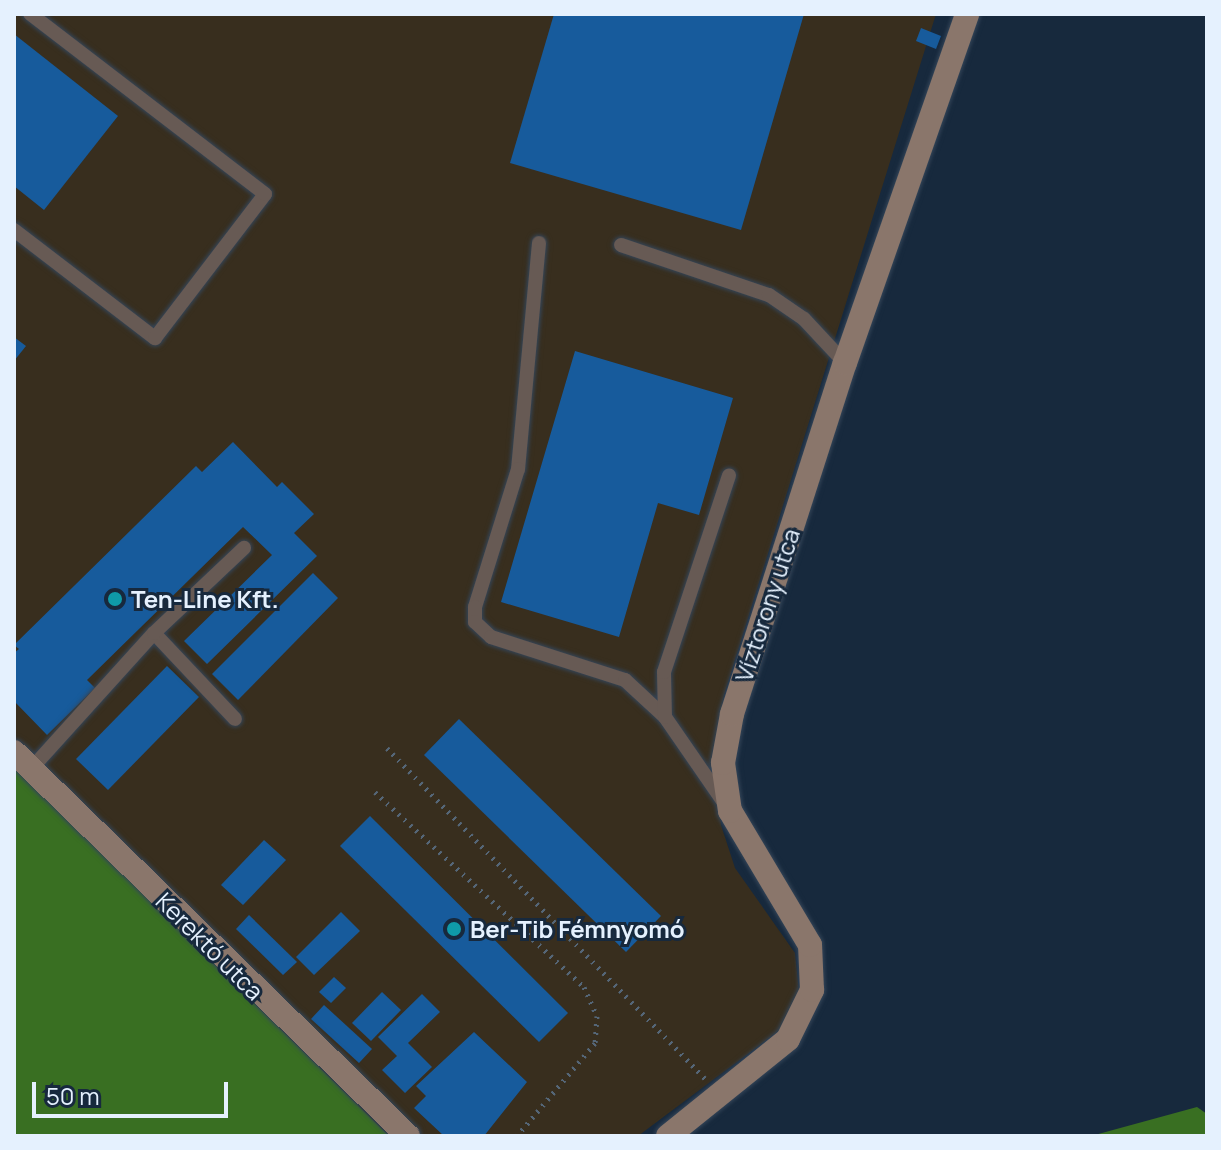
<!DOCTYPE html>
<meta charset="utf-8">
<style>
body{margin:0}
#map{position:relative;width:1221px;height:1150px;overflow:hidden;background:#17293d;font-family:Manrope,sans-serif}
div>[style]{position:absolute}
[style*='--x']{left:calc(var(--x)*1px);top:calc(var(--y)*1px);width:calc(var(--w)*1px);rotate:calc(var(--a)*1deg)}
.industrial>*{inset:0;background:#382e1e}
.forest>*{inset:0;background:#396f22}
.building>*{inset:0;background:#175b9c}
.path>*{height:5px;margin-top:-2.5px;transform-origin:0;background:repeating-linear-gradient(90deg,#567 0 2px,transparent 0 8px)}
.roads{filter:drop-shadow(0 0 2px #344558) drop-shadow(0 0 2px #344558)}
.lane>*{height:14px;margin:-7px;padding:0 7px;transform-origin:7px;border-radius:7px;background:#675a54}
.secondary>*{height:24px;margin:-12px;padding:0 12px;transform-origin:12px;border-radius:12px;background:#8a766b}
.dots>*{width:22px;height:22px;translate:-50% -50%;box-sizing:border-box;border:4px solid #17293d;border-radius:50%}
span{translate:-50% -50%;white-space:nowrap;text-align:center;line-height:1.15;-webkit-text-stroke:6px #17293d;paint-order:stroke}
.poi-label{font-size:24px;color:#e5f1fe;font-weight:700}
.left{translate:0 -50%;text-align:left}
.street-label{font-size:24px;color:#e5f1fe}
.frame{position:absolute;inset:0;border:16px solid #e5f1fe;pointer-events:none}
.scale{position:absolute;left:32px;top:1082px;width:196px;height:36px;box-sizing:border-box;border:4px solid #e5f1fe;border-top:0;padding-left:10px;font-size:24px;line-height:28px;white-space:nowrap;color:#e5f1fe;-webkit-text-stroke:6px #17293d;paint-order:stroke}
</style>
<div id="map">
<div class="industrial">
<i style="clip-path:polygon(14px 14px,936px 14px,724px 695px,714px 755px,721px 825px,735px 868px,795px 953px,799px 992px,789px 1023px,638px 1136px,389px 1136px,14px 767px)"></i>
</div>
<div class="forest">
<i style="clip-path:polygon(14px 767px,389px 1136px,14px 1136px)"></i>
<i style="clip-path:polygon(1197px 1107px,1207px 1114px,1207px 1136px,1091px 1136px)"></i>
</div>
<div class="building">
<i style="clip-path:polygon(554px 14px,804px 14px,741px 230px,510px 163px)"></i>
<i style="clip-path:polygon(921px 28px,941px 36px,936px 49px,916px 41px)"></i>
<i style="clip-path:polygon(14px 34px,118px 116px,44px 210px,14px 186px)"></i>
<i style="clip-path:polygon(14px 337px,26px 346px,14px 361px)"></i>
<i style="clip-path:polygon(575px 351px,733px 398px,699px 515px,658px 503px,619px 637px,501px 602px)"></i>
<i style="clip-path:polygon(233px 442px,277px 487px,282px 482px,314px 514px,294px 533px,317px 556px,207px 664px,184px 641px,272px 555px,243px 527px,87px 680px,95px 688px,47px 735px,14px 701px,14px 653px,19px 649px,14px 645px,196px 466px,202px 472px)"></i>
<i style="clip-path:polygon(313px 573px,338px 598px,238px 700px,212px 674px)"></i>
<i style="clip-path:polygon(167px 666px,199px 697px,108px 790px,76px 759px)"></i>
<i style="clip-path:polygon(459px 719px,661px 916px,626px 952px,424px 755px)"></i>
<i style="clip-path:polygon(370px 816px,568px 1013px,539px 1042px,340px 846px)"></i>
<i style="clip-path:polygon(264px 840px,286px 860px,243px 905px,221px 885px)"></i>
<i style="clip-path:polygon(341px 912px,360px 931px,314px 975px,296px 957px)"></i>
<i style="clip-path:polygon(249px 915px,297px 962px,283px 975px,236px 929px)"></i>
<i style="clip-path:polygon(334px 977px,346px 988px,331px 1003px,319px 992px)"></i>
<i style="clip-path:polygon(382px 992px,401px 1010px,371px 1041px,352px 1023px)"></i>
<i style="clip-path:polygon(422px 994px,440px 1012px,408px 1043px,432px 1067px,405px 1093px,382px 1070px,397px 1056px,378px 1037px)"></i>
<i style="clip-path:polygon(324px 1005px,372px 1049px,359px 1063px,311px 1019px)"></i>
<i style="clip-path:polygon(474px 1032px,527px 1082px,484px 1136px,444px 1136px,414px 1108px,426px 1096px,416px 1086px)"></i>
</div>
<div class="path">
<i style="--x:387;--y:748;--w:459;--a:46.1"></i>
<i style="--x:375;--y:792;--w:286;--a:43"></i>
<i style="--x:584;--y:987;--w:32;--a:66"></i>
<i style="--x:597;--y:1016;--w:27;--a:94"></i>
<i style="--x:595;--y:1043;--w:121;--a:130"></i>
</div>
<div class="roads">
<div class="lane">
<i style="--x:14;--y:230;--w:178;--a:37.5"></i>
<i style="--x:155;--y:338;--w:181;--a:-52.6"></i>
<i style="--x:265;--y:194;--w:296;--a:-142.5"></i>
<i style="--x:539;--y:243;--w:227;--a:95.3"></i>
<i style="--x:518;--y:469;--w:145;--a:107.3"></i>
<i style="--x:475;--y:607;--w:15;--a:90"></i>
<i style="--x:475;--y:622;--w:22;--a:43"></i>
<i style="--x:491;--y:637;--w:141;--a:17.8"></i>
<i style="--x:625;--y:680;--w:54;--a:42.8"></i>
<i style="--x:665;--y:717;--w:106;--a:55.4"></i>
<i style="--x:621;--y:245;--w:156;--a:18.7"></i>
<i style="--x:769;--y:295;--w:42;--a:34.4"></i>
<i style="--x:804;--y:319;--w:60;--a:47"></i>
<i style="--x:154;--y:633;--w:118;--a:46.7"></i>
<i style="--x:665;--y:717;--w:45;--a:-91.3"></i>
<i style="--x:664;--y:672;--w:207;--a:-71.7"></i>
<i style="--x:31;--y:769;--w:183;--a:-47.9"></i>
<i style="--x:154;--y:633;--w:124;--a:-43.4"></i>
</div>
<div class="secondary">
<i style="--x:14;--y:752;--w:550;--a:44.26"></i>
<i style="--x:668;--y:1136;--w:154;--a:-38.9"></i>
<i style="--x:788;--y:1039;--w:55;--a:-63.9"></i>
<i style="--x:812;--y:990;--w:45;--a:-92.5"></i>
<i style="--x:810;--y:945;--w:156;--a:-120.8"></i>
<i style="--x:730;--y:811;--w:49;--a:-98.3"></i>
<i style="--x:723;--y:763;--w:50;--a:-79.6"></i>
<i style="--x:732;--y:714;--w:369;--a:-72.2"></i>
<i style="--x:845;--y:363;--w:370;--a:-70.7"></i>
</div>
</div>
<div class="dots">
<i style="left:115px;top:599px;background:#0f9aa8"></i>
<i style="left:454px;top:929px;background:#0f9aa8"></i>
</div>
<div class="poi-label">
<span class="left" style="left:131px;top:599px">Ten-Line Kft.</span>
<span class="left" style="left:470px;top:929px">Ber-Tib Fémnyomó</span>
</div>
<div class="street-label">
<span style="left:767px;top:605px;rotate:-72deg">Víztorony utca</span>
<span style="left:210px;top:946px;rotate:45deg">Kerektó utca</span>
</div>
<div class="frame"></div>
<div class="scale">50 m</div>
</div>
